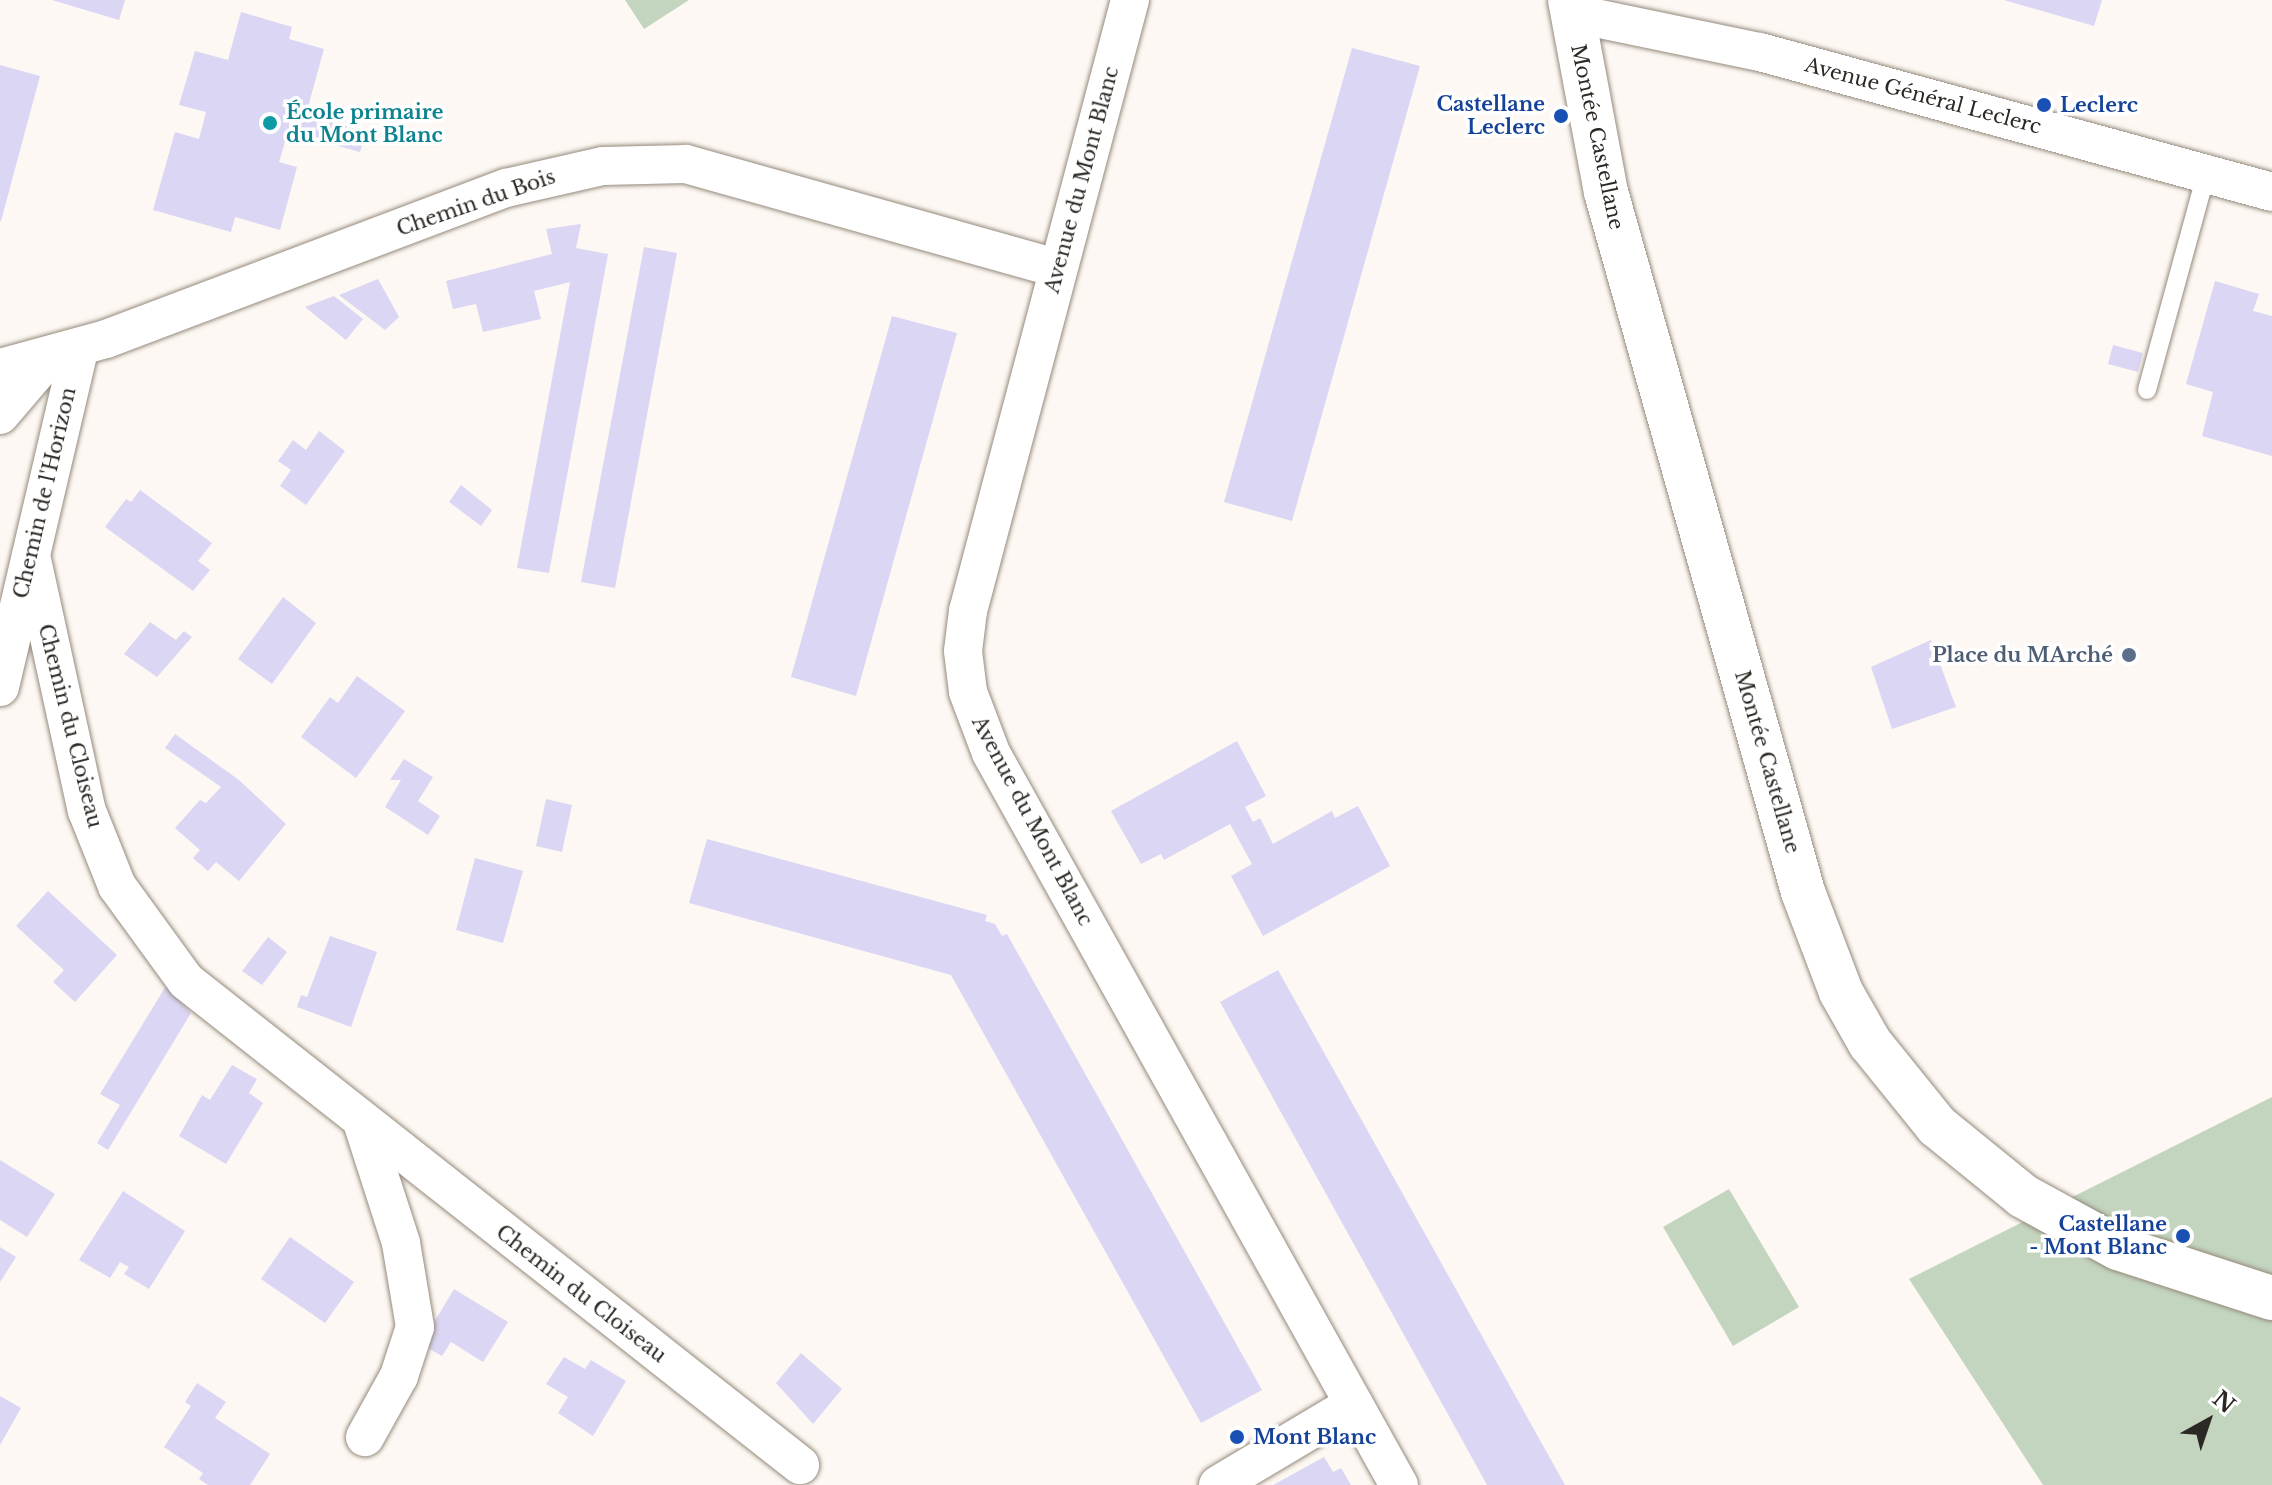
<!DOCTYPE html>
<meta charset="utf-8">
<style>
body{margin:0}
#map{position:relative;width:2272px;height:1485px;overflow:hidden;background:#fdf8f3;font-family:"Libre Baskerville",serif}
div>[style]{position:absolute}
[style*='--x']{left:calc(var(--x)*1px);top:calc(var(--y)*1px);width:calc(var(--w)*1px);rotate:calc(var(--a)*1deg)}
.green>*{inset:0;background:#c3d5bf}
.building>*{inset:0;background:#dad6f4}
.roads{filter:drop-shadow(0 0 2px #958a7d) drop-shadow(0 0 2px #958a7d)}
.service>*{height:18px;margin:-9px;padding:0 9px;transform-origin:9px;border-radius:9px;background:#fff}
.minor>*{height:38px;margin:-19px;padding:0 19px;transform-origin:19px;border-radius:19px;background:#fff}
.tertiary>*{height:44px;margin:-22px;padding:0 22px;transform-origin:22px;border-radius:22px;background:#fff}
.dots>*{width:22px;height:22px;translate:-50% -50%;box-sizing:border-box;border:4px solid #fff;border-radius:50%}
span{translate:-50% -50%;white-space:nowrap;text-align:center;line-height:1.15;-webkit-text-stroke:7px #fff;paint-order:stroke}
.street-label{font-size:20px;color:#2c2823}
.transit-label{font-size:20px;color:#164399;font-weight:700}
.right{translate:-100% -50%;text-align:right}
.left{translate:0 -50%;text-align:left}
.culture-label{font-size:20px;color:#0d838f;font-weight:700}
.service-label{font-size:20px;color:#4e5e75;font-weight:700}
.north{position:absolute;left:2168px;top:1381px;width:80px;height:80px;-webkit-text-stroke:6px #fff;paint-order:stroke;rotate:40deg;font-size:22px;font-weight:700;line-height:32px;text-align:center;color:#2c2823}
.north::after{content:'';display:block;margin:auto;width:28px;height:36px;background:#2c2823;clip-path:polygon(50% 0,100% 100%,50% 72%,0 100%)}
</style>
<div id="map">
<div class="green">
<i style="clip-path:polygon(625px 0,689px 0,644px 29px)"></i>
<i style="clip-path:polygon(2272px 1097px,2272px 1485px,2043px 1485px,1909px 1279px)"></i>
<i style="clip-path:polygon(1729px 1189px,1799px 1307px,1733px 1346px,1663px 1227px)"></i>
</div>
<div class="building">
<i style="clip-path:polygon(52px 0,125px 0,119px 20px)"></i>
<i style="clip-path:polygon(2004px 0,2102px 0,2094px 26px)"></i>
<i style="clip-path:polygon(241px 12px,292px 27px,289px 39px,324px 49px,306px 114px,366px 132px,360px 152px,288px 132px,279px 162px,297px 167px,280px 230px,235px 217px,231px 232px,153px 210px,175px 132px,199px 139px,206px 112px,179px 105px,195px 51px,228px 60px)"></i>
<i style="clip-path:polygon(1352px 48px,1420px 66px,1292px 521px,1224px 502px)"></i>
<i style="clip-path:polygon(0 65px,40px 76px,1px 221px,0 221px)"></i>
<i style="clip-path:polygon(581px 224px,576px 248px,608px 254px,549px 573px,517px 568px,570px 282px,534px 291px,541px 319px,483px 332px,476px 304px,453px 309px,446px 281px,552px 254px,546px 229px)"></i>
<i style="clip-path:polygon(644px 247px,677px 253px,615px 588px,581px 582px)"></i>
<i style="clip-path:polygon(378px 279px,399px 317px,385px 330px,339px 295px)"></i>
<i style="clip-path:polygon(2215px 281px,2259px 294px,2253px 311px,2272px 316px,2272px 456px,2202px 436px,2213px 392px,2186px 384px)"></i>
<i style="clip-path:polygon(334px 296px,363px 319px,346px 340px,305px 307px)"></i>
<i style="clip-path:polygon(892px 316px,957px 333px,856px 696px,791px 677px)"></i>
<i style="clip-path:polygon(2113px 345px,2143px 353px,2138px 372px,2108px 364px)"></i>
<i style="clip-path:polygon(319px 431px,345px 451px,306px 505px,280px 486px,291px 470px,278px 461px,293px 440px,306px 450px)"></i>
<i style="clip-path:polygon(461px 485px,492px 510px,481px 526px,449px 502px)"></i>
<i style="clip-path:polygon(140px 490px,212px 543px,198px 561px,210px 570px,193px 591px,105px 527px,126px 499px,131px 502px)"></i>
<i style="clip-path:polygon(283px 597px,316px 623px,272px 684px,238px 659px)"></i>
<i style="clip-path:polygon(150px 622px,176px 640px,184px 631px,192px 637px,157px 677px,124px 654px)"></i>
<i style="clip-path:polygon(1931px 640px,1956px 707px,1892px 729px,1871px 667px)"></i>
<i style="clip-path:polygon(357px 676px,405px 711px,356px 778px,301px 737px,330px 697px,338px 703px)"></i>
<i style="clip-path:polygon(175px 734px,239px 780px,286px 824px,239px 881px,216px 862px,208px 871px,193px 858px,200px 850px,175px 828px,200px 800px,206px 803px,221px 787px,165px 748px)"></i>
<i style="clip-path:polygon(1237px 741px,1266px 796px,1245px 807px,1253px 822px,1260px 818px,1273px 844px,1332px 811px,1335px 818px,1358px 806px,1390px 866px,1263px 936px,1231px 876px,1252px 864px,1230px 824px,1164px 860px,1161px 854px,1141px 864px,1111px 811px)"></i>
<i style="clip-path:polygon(404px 759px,433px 777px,418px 801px,440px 816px,428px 835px,385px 807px,401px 780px,390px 780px)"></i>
<i style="clip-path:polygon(546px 799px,572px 805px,562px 852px,536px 846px)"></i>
<i style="clip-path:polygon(707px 839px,987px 915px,985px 921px,995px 924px,1002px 936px,1007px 934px,1262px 1390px,1201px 1423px,951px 975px,689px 903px)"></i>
<i style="clip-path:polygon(475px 858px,523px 871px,503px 943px,456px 930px)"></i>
<i style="clip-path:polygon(48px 891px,117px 955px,75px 1002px,53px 982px,64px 970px,16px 926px)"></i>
<i style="clip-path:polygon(330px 936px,377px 952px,351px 1027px,297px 1007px,301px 995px,307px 997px)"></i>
<i style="clip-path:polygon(268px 937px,287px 952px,262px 985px,242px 971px)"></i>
<i style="clip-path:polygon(1278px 970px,1565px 1485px,1487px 1485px,1220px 1002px)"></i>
<i style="clip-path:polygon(166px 986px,191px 1013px,108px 1150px,97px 1143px,120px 1105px,100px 1094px)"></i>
<i style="clip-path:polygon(232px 1065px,257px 1079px,249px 1093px,263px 1103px,226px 1164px,179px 1136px,202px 1095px,210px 1100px)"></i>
<i style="clip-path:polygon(0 1160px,55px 1194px,27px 1237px,0 1220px)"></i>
<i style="clip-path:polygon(123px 1191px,185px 1231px,149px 1289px,124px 1274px,129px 1267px,120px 1262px,110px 1278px,79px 1260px)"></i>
<i style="clip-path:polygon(290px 1237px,354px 1282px,325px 1323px,261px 1279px)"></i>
<i style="clip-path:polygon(0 1247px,16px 1257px,0 1282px)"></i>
<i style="clip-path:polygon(454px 1289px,508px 1322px,483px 1362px,451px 1342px,442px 1356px,421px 1344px)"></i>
<i style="clip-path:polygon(801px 1353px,842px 1389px,813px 1424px,776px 1383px)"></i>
<i style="clip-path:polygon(564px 1357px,585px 1369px,591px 1360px,626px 1381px,593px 1436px,558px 1413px,568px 1397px,546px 1384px)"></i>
<i style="clip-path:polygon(197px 1383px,226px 1402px,215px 1418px,270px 1454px,250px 1485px,208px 1485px,199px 1479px,203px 1473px,164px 1447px,191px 1406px,185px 1402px)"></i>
<i style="clip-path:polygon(0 1396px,21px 1408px,0 1445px)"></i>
<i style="clip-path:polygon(1324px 1457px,1333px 1472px,1341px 1468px,1351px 1485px,1273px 1485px)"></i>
</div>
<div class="roads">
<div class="service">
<i style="--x:2147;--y:390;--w:223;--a:-74.7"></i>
</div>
<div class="minor">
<i style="--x:1130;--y:0;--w:632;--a:104.85"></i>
<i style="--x:968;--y:611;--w:40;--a:97.1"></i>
<i style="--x:963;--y:651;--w:41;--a:83"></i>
<i style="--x:968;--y:692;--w:65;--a:69.3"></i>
<i style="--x:991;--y:753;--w:838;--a:60.87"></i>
<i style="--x:1571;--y:13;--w:193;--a:11.7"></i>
<i style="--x:1760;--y:52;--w:531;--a:15.29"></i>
<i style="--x:0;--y:368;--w:110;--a:-15.3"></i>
<i style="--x:106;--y:339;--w:428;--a:-20.7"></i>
<i style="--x:506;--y:188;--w:99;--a:-12.8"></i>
<i style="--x:603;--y:166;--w:83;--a:-1.4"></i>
<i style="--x:686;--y:164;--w:384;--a:15.7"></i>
<i style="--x:0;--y:415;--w:80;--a:-49.6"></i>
<i style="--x:31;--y:555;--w:262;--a:77.7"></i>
<i style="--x:87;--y:811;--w:81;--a:68.2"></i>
<i style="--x:117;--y:886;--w:117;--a:54"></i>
<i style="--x:186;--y:981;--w:782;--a:38.25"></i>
<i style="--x:0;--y:687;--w:349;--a:-76.8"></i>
<i style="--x:362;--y:1122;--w:127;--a:72.1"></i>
<i style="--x:401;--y:1243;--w:85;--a:80.5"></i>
<i style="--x:415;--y:1327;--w:52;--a:108.1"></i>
<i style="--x:399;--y:1376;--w:70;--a:119.1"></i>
<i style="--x:1218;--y:1485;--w:158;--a:-30.8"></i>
</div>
<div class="tertiary">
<i style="--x:1570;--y:0;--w:195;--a:79.4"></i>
<i style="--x:1606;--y:192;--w:727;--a:74.28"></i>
<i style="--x:1803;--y:892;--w:107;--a:69.2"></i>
<i style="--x:1841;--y:992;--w:59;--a:60.4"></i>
<i style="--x:1870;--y:1043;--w:107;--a:51.1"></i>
<i style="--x:1937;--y:1126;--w:111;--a:39.1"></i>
<i style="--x:2023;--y:1196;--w:108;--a:28.7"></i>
<i style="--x:2118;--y:1248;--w:162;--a:18"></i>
</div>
</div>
<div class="dots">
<i style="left:2044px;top:105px;background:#1a4fb4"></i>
<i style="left:1561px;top:116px;background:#1a4fb4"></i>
<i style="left:270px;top:123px;background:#0f9aa8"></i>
<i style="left:2129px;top:655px;background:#5c6f8a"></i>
<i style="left:2183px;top:1236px;background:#1a4fb4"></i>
<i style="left:1237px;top:1437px;background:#1a4fb4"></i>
</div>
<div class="street-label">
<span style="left:1923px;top:96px;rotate:15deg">Avenue Général Leclerc</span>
<span style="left:1597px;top:137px;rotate:78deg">Montée Castellane</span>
<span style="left:1082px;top:180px;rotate:-75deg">Avenue du Mont Blanc</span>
<span style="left:476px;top:203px;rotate:-19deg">Chemin du Bois</span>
<span style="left:45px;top:493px;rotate:-77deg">Chemin de l'Horizon</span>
<span style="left:70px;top:726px;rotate:76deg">Chemin du Cloiseau</span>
<span style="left:1767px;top:762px;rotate:74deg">Montée Castellane</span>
<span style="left:1032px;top:821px;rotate:62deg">Avenue du Mont Blanc</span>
<span style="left:581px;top:1294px;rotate:38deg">Chemin du Cloiseau</span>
</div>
<div class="transit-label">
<span class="right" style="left:1545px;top:116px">Castellane<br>Leclerc</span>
<span class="left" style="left:2060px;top:105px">Leclerc</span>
<span class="right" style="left:2167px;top:1236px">Castellane<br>- Mont Blanc</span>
<span class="left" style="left:1253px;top:1437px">Mont Blanc</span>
</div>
<div class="culture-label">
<span class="left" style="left:286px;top:124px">École primaire<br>du Mont Blanc</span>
</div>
<div class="service-label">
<span class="right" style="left:2113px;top:655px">Place du MArché</span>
</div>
<div class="north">N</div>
</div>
